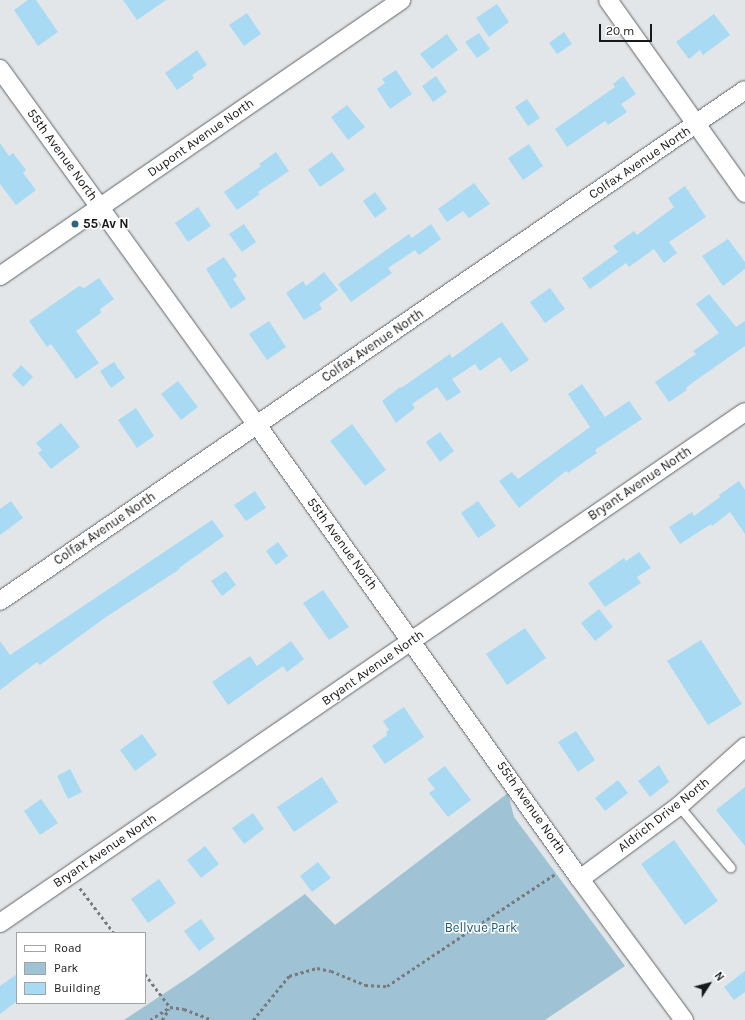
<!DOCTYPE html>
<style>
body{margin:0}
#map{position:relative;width:745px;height:1020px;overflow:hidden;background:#e2e6e9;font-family:Karla,sans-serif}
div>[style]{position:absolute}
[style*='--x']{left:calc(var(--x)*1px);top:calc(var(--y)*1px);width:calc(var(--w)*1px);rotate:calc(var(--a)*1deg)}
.green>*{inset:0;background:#9fc3d5}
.building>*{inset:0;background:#a8daf4}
.path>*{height:2.5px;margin-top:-1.25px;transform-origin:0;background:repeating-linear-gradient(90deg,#787b7d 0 3px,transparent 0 6px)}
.roads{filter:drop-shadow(0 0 1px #616567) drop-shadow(0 0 1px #616567)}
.lane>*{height:9px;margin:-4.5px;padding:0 4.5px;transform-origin:4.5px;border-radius:4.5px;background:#fff}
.street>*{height:18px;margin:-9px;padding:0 9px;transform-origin:9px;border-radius:9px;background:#fff}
.dots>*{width:11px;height:11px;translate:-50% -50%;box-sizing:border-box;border:2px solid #fff;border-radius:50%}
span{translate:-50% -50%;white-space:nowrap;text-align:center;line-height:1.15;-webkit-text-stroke:3px #fff;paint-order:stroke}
.street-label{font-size:13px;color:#18191a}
.poi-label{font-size:13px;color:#18191a;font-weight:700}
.left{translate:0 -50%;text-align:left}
.park-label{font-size:13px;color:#1b5872}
.legend{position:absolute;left:16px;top:932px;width:130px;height:72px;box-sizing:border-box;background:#fff;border:1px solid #a3a3a3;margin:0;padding:5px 7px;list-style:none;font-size:12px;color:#18191a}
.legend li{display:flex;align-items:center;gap:8px;height:20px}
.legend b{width:20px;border:1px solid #a3a3a3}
.north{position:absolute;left:689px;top:964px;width:40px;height:40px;-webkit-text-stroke:3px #fff;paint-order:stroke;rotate:54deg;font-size:11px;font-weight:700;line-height:16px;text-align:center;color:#18191a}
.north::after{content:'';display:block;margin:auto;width:14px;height:18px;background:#18191a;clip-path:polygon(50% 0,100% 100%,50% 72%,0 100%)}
.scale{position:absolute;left:599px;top:24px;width:53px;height:18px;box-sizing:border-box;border:2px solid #18191a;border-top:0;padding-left:5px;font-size:12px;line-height:14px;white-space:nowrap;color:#18191a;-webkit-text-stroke:3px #fff;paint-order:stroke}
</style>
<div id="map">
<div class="green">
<i style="clip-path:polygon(508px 793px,514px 817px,625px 966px,545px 1020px,124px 1020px,192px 975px,305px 894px,335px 925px)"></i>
</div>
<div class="building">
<i style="clip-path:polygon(28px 0,36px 0,58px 32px,38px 46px,14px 10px)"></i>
<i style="clip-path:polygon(123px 0,166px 0,137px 20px)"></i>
<i style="clip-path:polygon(497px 4px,509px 22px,489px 37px,476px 18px)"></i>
<i style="clip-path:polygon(247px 13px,261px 34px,244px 46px,229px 25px)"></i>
<i style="clip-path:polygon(714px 14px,730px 35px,703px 55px,700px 50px,689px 59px,676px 42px)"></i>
<i style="clip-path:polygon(564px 32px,572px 44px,557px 54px,549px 43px)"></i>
<i style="clip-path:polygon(479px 33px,490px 49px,477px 58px,465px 42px)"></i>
<i style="clip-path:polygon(447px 34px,458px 50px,432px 69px,420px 54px)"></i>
<i style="clip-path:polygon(197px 50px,207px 65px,192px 75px,194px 78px,177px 90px,165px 73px)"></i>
<i style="clip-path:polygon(396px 70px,412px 94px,390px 109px,377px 89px,385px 83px,382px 79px)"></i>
<i style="clip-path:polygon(436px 76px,447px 92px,433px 102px,422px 86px)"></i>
<i style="clip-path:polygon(623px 76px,636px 94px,621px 104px,627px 112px,608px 125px,605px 121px,567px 147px,555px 129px,615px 87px,613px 84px)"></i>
<i style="clip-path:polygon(527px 99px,540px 118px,528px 126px,515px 107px)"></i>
<i style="clip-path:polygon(347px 105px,365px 127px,348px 140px,331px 117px)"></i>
<i style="clip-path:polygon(0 143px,9px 156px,13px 153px,26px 170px,23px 173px,36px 190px,16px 205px,0 184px)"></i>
<i style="clip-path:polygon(529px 144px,543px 166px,523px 180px,508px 158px)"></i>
<i style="clip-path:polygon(276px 152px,289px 171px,258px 192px,260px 194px,237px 210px,224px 192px,261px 166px,259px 164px)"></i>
<i style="clip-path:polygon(332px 152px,345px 170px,320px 187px,308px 170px)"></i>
<i style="clip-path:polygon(474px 183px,490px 204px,469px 218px,463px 211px,447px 222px,438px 209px)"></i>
<i style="clip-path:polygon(685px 186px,706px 217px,669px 242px,677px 253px,664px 263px,654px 249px,629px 267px,626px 263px,590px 289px,582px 278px,618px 252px,613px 246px,634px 231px,637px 235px,674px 207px,668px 198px)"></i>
<i style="clip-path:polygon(375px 192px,387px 209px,375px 218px,363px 201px)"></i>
<i style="clip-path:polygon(198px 207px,211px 226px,188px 242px,175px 223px)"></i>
<i style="clip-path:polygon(244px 224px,256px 242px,242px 252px,229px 234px)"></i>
<i style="clip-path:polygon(431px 224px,441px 239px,419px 255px,415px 250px,388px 268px,392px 273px,351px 302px,338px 284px,409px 234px,412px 238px)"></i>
<i style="clip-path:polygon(728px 239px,745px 262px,745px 269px,723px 286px,702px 256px)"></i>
<i style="clip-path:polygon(224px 257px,237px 276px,233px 279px,246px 299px,231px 309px,206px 269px)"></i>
<i style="clip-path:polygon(324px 272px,338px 290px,319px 304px,322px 309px,304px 320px,286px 293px,303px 281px,306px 286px)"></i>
<i style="clip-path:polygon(99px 278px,114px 299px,100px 309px,101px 313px,76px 331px,99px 363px,76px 379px,51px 344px,47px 347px,29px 321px,79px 286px,84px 288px)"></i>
<i style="clip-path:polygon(550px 288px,565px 309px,545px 323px,530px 302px)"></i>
<i style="clip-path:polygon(709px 294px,736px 327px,745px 321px,745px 346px,692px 383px,686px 388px,687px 390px,669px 402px,655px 382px,696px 354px,693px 351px,719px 333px,696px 304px)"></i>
<i style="clip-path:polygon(269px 321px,286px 347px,267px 360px,249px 334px)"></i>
<i style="clip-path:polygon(502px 322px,529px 360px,511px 372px,500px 357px,480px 371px,475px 364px,452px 379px,461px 392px,447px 401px,437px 387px,412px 404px,415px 408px,396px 423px,382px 401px,400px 387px,401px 388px,450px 354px,452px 358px)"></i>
<i style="clip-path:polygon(114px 362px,125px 378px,111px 388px,100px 371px)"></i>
<i style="clip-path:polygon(21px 365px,33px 377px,23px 387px,12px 375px)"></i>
<i style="clip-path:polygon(178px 381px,198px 407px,181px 420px,161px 394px)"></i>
<i style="clip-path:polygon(582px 384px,605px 417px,629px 401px,642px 419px,595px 450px,597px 453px,568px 473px,566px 471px,519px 508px,499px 481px,512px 472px,518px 479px,590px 427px,568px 394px)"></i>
<i style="clip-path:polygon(136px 408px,154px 436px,137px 448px,118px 420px)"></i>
<i style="clip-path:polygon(61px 423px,80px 447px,51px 469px,38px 453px,42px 450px,36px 443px)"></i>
<i style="clip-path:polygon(352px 424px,386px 470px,365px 486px,330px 441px)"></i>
<i style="clip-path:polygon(440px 432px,454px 451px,440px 462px,426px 442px)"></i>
<i style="clip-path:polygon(739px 481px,745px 490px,745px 534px,730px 512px,712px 526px,711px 524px,680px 544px,669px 527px,692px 512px,694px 516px,720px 497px,719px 495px)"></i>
<i style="clip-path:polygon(255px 491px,266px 508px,246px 521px,234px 505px)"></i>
<i style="clip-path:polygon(11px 501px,23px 518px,0 535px,0 509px)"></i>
<i style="clip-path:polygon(478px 501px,496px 526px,478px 538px,461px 513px)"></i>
<i style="clip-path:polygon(212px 520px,224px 536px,179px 568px,180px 569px,106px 617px,40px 665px,37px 662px,0 690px,0 641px,10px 655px)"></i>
<i style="clip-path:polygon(278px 542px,288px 556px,276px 565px,266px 551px)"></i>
<i style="clip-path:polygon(639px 552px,651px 568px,637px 577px,641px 583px,605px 607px,588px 583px,624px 558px,626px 561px)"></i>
<i style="clip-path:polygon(226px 571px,236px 585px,222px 596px,211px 581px)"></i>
<i style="clip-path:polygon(323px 590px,349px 627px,329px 640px,303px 603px)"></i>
<i style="clip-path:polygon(599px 609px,613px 627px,595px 641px,581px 623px)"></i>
<i style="clip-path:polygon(525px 628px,546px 658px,507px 685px,486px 654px)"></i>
<i style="clip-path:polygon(701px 640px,742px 704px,708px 725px,667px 661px)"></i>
<i style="clip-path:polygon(291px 641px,304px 659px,287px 672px,283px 666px,228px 705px,212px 682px,250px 656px,257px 666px)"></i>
<i style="clip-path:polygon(404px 707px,424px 737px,385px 764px,372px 746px,387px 735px,386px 732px,389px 730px,383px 721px)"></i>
<i style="clip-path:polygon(576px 731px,595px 760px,578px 772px,558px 742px)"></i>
<i style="clip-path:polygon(142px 734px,157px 755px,135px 771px,120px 750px)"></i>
<i style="clip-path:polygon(659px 765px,669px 782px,650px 797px,638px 781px)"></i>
<i style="clip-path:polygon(445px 766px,471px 800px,448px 817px,429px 793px,435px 789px,427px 779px)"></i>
<i style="clip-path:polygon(70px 769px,82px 792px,68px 799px,57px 776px)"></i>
<i style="clip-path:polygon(322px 777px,338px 802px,294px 832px,277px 807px)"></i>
<i style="clip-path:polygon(618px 780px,628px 793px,605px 811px,595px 798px)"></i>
<i style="clip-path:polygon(745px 787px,745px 846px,716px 810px)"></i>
<i style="clip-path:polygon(41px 799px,58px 823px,40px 835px,24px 811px)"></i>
<i style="clip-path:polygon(253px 813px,264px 829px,244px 844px,232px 828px)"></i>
<i style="clip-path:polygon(674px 840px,718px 901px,685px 925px,641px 864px)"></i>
<i style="clip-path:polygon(205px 846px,219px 864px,201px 878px,187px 860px)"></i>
<i style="clip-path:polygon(318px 862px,331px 878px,312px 892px,300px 876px)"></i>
<i style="clip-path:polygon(159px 879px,176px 903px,148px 923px,131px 899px)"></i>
<i style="clip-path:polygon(201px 919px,215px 939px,199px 951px,184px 931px)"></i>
<i style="clip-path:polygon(745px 971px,745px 992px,734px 1000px,724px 987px)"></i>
<i style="clip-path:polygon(17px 974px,17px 1001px,0 1014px,0 986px)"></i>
</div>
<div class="path">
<i style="--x:80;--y:888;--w:56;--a:52.9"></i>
<i style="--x:145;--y:974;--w:41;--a:52.9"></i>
<i style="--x:170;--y:1007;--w:14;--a:8"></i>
<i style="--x:184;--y:1009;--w:30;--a:21"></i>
<i style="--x:150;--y:1020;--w:24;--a:-33"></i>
<i style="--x:162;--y:1020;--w:13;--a:-58"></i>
<i style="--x:253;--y:1020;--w:57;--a:-50.7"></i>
<i style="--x:289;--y:976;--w:29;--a:-16"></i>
<i style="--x:317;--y:968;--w:14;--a:12"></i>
<i style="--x:331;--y:971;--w:37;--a:22"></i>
<i style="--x:365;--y:985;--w:22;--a:3"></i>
<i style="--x:387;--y:986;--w:202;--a:-33.7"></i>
</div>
<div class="roads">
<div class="lane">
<i style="--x:679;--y:806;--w:80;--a:50.1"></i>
</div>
<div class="street">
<i style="--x:608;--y:0;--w:237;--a:54.6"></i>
<i style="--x:0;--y:69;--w:439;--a:54.2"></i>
<i style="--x:257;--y:425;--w:557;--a:54.57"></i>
<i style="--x:580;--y:879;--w:175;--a:53.6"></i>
<i style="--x:0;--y:276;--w:487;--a:-34.5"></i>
<i style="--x:0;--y:601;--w:903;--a:-34.45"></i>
<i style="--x:580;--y:879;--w:123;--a:-36.4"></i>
<i style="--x:679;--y:806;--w:89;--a:-41.8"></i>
<i style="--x:0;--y:923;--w:903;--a:-34.45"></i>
</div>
</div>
<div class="dots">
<i style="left:75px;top:224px;background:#2c657e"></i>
</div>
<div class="street-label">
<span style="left:201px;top:138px;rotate:-35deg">Dupont Avenue North</span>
<span style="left:62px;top:155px;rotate:54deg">55th Avenue North</span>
<span style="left:640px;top:163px;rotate:-34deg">Colfax Avenue North</span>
<span style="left:373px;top:346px;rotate:-34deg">Colfax Avenue North</span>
<span style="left:640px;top:484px;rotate:-34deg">Bryant Avenue North</span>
<span style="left:105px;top:529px;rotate:-34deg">Colfax Avenue North</span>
<span style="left:342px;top:544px;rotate:54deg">55th Avenue North</span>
<span style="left:373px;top:668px;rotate:-35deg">Bryant Avenue North</span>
<span style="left:531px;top:808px;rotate:55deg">55th Avenue North</span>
<span style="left:664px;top:815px;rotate:-38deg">Aldrich Drive North</span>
<span style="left:105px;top:851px;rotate:-34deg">Bryant Avenue North</span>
</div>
<div class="poi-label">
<span class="left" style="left:83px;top:224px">55 Av N</span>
</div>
<div class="park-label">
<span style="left:481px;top:928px">Bellvue Park</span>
</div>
<ul class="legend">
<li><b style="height:5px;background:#fff"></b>Road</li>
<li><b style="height:11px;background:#9fc3d5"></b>Park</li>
<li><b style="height:11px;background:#a8daf4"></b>Building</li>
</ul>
<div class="north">N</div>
<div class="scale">20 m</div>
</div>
